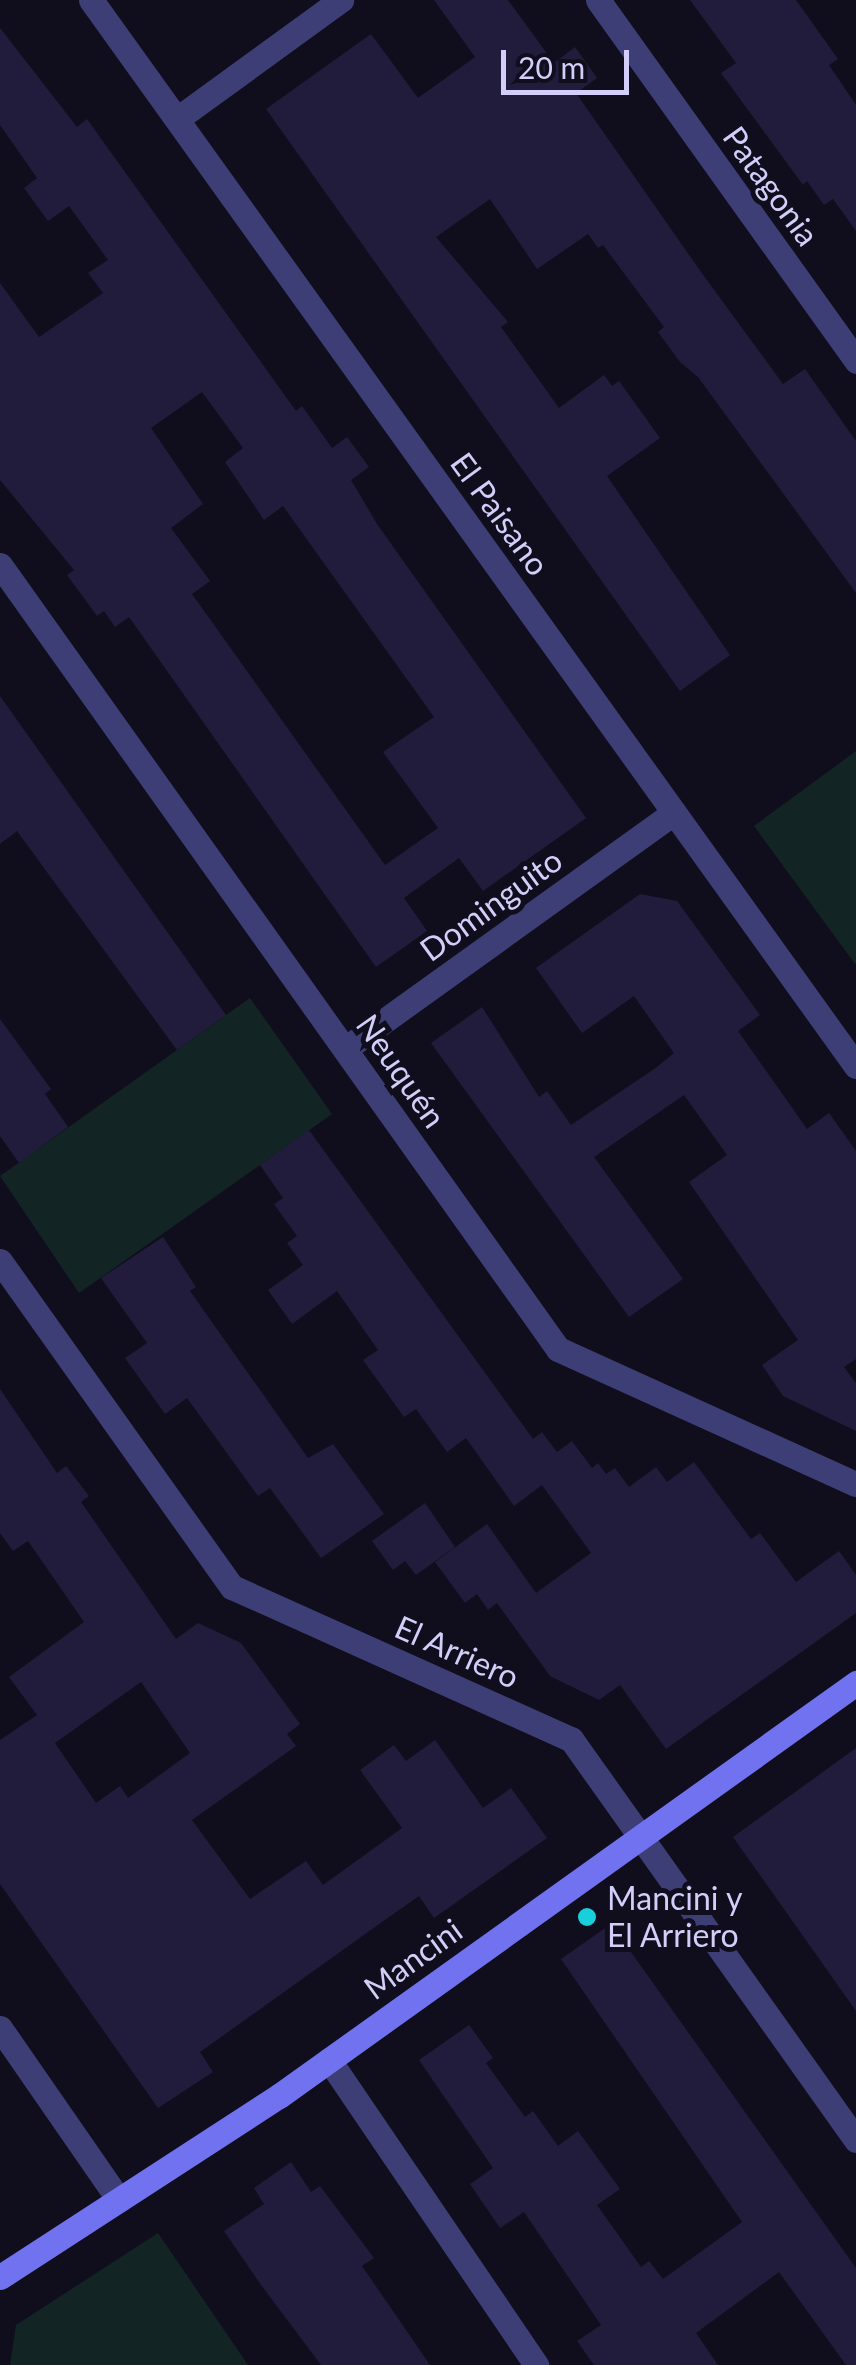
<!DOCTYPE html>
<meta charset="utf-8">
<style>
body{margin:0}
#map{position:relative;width:856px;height:2365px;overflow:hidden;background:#100e1c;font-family:Lato,sans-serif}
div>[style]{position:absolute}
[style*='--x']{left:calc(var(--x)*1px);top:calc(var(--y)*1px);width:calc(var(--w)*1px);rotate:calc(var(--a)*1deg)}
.green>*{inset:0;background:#122524}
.building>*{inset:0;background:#211c3b}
.street>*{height:25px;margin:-12.5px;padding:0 12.5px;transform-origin:12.5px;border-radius:12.5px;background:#3e3e76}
.secondary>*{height:25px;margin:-12.5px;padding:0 12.5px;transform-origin:12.5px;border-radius:12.5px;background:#7072ef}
.dots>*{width:28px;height:28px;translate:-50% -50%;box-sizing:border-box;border:5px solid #100e1c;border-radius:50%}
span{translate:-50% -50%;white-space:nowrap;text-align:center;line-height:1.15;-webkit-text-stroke:10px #100e1c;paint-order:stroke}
.street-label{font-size:32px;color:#d2cef9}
.poi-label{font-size:32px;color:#d2cef9}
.left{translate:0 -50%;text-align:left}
.scale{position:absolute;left:501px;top:50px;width:128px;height:45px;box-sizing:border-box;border:5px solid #d2cef9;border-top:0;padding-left:12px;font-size:30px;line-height:35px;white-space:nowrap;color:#d2cef9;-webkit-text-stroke:8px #100e1c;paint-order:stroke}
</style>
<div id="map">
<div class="green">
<i style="clip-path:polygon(856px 751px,856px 963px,855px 964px,754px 826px)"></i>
<i style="clip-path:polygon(250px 998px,332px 1114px,79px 1293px,0 1176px)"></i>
<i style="clip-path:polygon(158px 2233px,248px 2365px,10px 2365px,16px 2325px)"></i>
</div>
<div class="building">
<i style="clip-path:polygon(434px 0,508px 0,554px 63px,575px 47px,597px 78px,576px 93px,701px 272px,783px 384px,805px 369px,856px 441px,856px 593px,698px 377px,680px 362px,658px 332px,664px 327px,603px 245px,598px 248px,588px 234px,537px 269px,490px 199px,436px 237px,508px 322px,501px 327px,559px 408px,604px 375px,612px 386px,619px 381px,660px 438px,607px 476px,730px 655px,680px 691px,266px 109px,371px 34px,418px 98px,475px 57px)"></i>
<i style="clip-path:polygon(690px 0,796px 0,838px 59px,829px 65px,856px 105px,856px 231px,833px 199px,824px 205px,807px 181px,803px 185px,721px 73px,736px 63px)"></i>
<i style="clip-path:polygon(evenodd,0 28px,77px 127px,87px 119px,296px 411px,302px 406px,332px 448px,347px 437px,369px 467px,351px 480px,377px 524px,586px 818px,483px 891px,459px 858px,404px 898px,427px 931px,376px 967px,129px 617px,115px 627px,104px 611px,97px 616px,67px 575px,74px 570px,0 480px,0 283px,39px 337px,103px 293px,88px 273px,108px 260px,69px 206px,48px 221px,24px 188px,37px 178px,0 125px,0 28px,202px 392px,243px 448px,225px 462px,264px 520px,283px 506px,434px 717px,383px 752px,438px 828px,385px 865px,192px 594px,210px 581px,171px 528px,203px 504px,151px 428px,202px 392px)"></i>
<i style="clip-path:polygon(0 696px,226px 1015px,177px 1050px,17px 831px,0 844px)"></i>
<i style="clip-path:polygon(640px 894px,677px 901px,760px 1015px,738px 1031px,807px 1129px,829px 1113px,856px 1151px,856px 1359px,844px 1367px,856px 1383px,856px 1431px,783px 1396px,762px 1365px,798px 1340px,689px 1182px,727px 1155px,684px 1095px,594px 1157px,683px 1279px,629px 1317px,431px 1043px,482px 1007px,539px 1097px,547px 1091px,571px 1125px,657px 1067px,674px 1053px,634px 996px,582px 1033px,536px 968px)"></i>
<i style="clip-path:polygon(0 1019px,51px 1089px,45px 1094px,68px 1127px,19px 1163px,0 1136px)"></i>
<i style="clip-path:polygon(309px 1130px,533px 1439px,542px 1432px,557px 1452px,572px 1441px,592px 1468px,598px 1463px,606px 1474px,615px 1468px,629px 1487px,656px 1467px,667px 1482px,694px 1462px,751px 1539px,760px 1533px,796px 1582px,839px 1551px,856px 1575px,856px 1613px,666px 1749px,620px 1685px,599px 1700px,550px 1676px,497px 1603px,488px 1610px,477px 1594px,465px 1603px,435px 1562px,487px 1524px,536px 1593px,591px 1553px,542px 1485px,514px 1506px,466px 1438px,447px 1452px,416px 1409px,404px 1417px,363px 1360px,378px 1350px,337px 1291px,292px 1324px,268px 1290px,303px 1265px,287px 1243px,297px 1236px,274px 1204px,283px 1198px,260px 1165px)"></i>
<i style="clip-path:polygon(163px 1237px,196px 1287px,190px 1291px,308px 1458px,333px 1444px,384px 1514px,321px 1558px,270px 1488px,258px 1496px,187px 1398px,165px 1414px,125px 1358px,147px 1343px,101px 1278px)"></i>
<i style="clip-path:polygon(evenodd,0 1389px,57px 1473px,66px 1466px,89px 1496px,81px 1502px,176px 1639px,198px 1623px,241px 1643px,300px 1724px,287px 1734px,296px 1746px,192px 1820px,250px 1899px,306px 1861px,323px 1885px,402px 1828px,360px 1770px,394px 1745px,406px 1761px,435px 1740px,483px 1808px,511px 1788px,547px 1838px,434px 1918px,419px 1896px,382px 1922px,200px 2052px,213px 2072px,158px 2108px,0 1884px,0 1740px,37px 1715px,9px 1677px,84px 1622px,28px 1541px,13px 1551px,0 1533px,0 1389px,141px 1682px,190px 1753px,128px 1798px,120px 1786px,96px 1803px,55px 1743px,141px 1682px)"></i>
<i style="clip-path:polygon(425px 1503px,455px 1547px,416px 1575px,405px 1561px,393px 1570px,372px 1541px)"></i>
<i style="clip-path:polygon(856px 1748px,856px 2011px,733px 1837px)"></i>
<i style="clip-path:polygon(611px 1924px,856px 2268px,856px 2365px,846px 2365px,779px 2272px,696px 2333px,718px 2365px,594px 2365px,577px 2341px,601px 2325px,524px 2212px,500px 2228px,470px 2184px,493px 2168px,419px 2060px,469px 2025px,493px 2058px,486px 2063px,525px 2117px,533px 2111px,558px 2146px,578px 2131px,620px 2189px,597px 2205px,641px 2267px,649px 2261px,663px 2279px,742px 2222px,561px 1959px)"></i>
<i style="clip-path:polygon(291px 2162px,311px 2192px,320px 2186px,374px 2258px,362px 2266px,430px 2365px,321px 2365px,261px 2285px,224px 2231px,264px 2204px,254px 2188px)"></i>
</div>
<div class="street">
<i style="--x:91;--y:0;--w:1312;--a:54.34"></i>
<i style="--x:598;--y:0;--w:444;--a:54.4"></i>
<i style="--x:177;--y:119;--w:203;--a:-36"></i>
<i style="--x:0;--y:565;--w:962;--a:54.56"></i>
<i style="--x:558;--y:1349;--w:327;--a:24.4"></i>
<i style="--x:345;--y:1049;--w:405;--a:-35.7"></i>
<i style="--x:0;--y:1261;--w:400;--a:54.6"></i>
<i style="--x:232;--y:1587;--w:372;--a:24.2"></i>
<i style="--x:571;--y:1739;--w:492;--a:54.6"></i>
<i style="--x:0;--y:2028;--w:209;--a:55.3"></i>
<i style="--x:329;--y:2060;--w:369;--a:55.8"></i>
</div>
<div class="secondary">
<i style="--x:0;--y:2277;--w:333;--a:-33"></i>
<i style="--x:279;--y:2096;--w:710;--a:-35.59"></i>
</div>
<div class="dots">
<i style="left:587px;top:1917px;background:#19cfdb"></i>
</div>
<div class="street-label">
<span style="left:771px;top:186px;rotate:54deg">Patagonia</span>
<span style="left:500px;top:514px;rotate:54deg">El Paisano</span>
<span style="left:491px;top:905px;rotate:-36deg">Dominguito</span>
<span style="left:401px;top:1071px;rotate:55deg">Neuquén</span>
<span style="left:457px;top:1652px;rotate:24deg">El Arriero</span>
<span style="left:413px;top:1959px;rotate:-36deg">Mancini</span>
</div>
<div class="poi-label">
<span class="left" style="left:607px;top:1917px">Mancini y<br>El Arriero</span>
</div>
<div class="scale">20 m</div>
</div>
